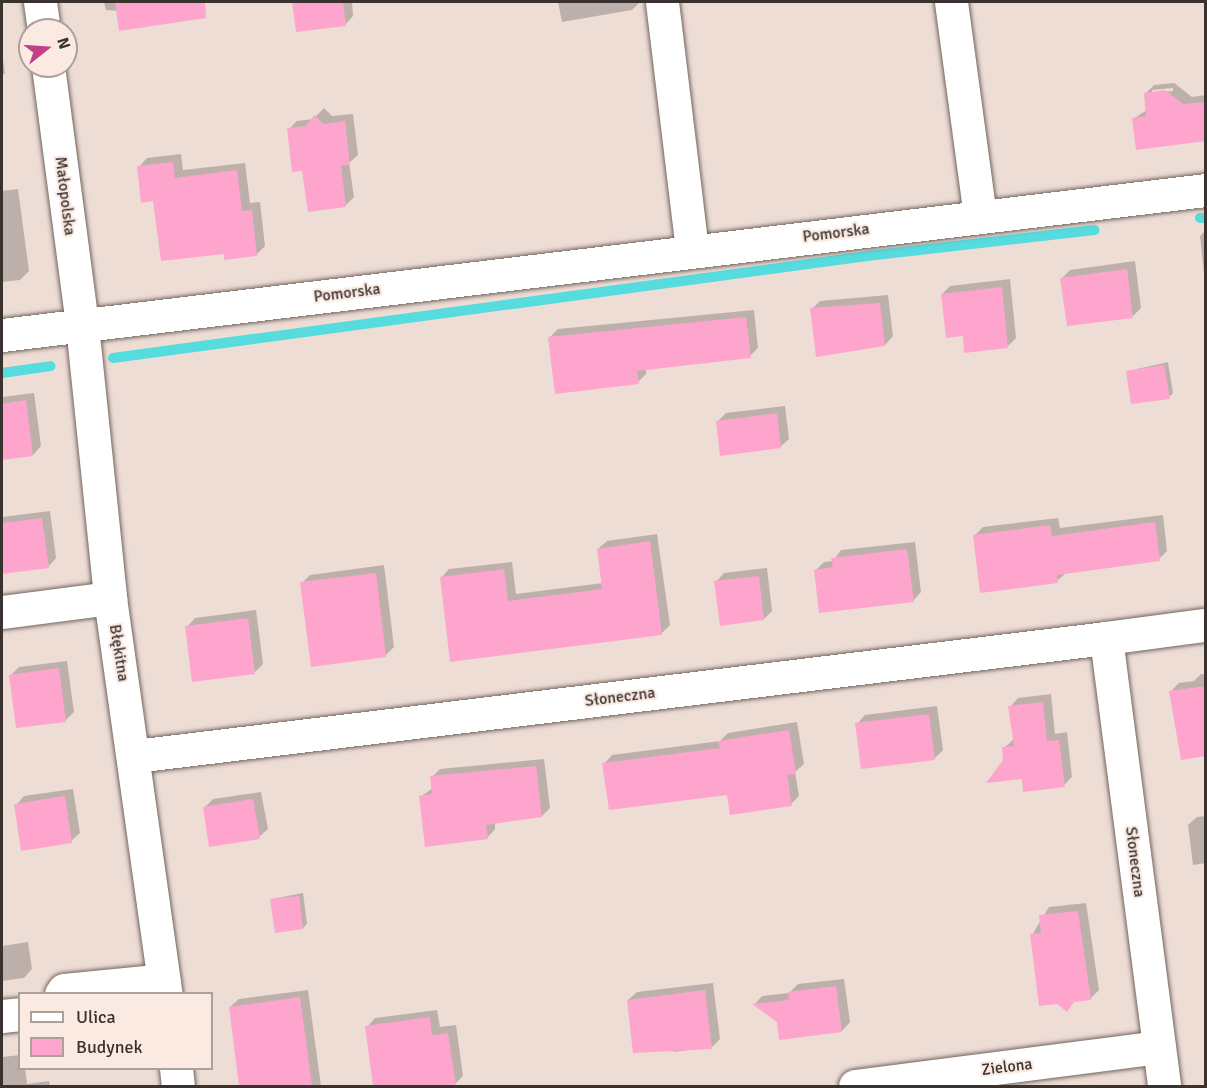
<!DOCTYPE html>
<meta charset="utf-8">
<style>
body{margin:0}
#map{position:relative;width:1207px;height:1088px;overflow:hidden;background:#edddd5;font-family:Signika,sans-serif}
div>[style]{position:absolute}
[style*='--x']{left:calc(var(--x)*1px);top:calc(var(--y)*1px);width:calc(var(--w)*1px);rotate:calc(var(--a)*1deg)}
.shadow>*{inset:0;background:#0003}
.stream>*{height:10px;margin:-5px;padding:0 5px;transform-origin:5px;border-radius:5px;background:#56dbdf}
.building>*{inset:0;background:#fea5cd}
.roads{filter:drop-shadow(0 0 2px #72655e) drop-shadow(0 0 2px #72655e)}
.minor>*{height:33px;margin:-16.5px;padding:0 16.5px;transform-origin:16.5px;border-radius:16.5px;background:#fff}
span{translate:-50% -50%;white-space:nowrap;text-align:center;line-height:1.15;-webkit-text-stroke:4.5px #faeae2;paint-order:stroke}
.street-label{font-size:16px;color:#39322f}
.frame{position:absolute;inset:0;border:3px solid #39322f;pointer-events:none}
.legend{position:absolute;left:18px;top:992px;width:195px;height:78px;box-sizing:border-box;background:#faeae2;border:2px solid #ada09a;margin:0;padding:8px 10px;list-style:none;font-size:18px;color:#39322f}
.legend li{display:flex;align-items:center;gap:12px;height:30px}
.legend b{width:30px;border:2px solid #ada09a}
.north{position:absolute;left:18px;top:18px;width:60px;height:60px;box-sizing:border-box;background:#faeae2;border:2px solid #ada09a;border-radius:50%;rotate:73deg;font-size:16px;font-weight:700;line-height:24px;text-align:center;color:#39322f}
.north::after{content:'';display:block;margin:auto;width:21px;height:27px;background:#c0408a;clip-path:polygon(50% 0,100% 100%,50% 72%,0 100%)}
</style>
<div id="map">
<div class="shadow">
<i style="clip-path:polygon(104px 2px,168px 2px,170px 15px,106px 10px)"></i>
<i style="clip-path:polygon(293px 2px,352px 2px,353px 16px,345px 25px,297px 31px)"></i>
<i style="clip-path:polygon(558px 2px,640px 2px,632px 10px,562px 22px)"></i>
<i style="clip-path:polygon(2px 52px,5px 73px,2px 76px)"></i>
<i style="clip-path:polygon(evenodd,1174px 83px,1192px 97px,1206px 95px,1206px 140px,1133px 119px,1147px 110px,1145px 94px,1154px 85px,1174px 83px,1173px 88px,1173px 91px,1152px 93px,1152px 90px,1173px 88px)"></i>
<i style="clip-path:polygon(324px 108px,332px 116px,353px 114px,358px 155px,349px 163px,354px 197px,345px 206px,304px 169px,289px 129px,297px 121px,313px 119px)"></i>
<i style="clip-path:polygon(181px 154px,183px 170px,245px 163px,250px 203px,260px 202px,265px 246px,257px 254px,225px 252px,154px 199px,139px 167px,147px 158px)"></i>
<i style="clip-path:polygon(18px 189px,29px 271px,20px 280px,2px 282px,2px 191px)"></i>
<i style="clip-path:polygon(1206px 230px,1206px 292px,1200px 236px)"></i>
<i style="clip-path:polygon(1135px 261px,1141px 308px,1133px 316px,1062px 278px,1070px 270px)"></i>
<i style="clip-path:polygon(1010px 279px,1016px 338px,1008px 346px,964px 335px,942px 294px,950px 286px)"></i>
<i style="clip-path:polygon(888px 295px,893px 336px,885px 345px,812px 309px,820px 301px)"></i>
<i style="clip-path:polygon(754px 310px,758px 348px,750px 356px,646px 369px,646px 374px,638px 382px,549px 338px,558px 329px)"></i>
<i style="clip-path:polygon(1168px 362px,1173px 393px,1169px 397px,1128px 371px)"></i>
<i style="clip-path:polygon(34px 393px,41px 446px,33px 455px,2px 459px,2px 397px)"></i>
<i style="clip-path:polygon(785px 406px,789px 439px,780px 447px,717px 422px,726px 413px)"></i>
<i style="clip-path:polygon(50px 511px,56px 558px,48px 567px,2px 572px,2px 517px)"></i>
<i style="clip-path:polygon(1163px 515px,1167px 551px,1159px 559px,1067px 572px,1057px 581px,974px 536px,983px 527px,1058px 518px,1060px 528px)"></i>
<i style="clip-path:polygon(657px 534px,670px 625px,662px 633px,451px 660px,441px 578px,449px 569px,512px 562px,516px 594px,603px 583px,598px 549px,607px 541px)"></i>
<i style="clip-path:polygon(915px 542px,921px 592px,913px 601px,816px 570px,824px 562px,833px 561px,841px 550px)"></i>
<i style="clip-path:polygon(384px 565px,394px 647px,385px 656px,302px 583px,310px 575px)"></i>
<i style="clip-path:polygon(767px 568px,772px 611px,764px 619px,716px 582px,724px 573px)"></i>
<i style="clip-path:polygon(256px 610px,263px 664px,255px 672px,187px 627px,195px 618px)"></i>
<i style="clip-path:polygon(67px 661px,74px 712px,66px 720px,11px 675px,19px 667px)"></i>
<i style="clip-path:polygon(1201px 674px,1206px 674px,1206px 755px,1171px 691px,1179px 683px,1194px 681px)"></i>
<i style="clip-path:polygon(1051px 694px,1055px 734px,1067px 732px,1072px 777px,1064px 785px,1023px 777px,1005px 760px,1004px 748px,1014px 739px,1010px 707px,1018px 698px)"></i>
<i style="clip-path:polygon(937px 706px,943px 750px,935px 758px,857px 724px,865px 715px)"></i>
<i style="clip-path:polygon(797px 722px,804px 764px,795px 772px,799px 796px,791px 804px,604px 764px,612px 755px,720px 741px,728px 733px)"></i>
<i style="clip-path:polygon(544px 759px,550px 808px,542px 816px,495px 822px,495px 829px,487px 838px,420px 797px,433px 788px,432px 777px,440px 769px)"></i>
<i style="clip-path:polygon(73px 789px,80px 833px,71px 841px,16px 805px,24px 796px)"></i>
<i style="clip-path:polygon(261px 792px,268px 829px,259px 837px,205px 807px,213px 799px)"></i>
<i style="clip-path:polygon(1206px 816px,1206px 863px,1193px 865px,1188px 825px,1197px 817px)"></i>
<i style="clip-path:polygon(303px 893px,307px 924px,303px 928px,272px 899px)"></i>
<i style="clip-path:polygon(1086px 903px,1099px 990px,1091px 998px,1076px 1000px,1032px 935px,1049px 907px)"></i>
<i style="clip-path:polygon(28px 942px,32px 969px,24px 978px,2px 981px,2px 946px)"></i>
<i style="clip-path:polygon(844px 979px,850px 1022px,842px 1031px,778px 1021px,755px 1004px,762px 996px,789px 993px,798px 984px)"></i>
<i style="clip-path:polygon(713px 983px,720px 1039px,712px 1047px,674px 1052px,673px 1047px,628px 1000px,637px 992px)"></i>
<i style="clip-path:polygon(308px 990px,321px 1086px,240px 1086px,230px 1007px,239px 999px)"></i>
<i style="clip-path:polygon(437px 1010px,440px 1027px,456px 1025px,463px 1076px,455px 1084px,440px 1086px,416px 1086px,416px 1082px,375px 1086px,367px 1027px,375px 1018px)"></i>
<i style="clip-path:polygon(20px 1055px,20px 1068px,25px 1068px,27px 1084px,49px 1081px,50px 1086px,2px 1086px,2px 1057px)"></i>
</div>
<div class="stream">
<i style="--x:1200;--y:218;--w:6;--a:0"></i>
<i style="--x:113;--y:358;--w:761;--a:-7.7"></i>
<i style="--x:867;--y:256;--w:229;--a:-6.5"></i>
<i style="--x:2;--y:373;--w:49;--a:-8.1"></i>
</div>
<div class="building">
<i style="clip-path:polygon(115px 2px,205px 2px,206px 18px,119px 31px)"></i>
<i style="clip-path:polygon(292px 2px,343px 2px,346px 26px,296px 32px)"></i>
<i style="clip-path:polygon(1165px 90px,1183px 104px,1206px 102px,1206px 141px,1136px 150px,1132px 118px,1146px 116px,1144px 93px)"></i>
<i style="clip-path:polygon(314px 115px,324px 124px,345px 121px,350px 165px,341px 166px,346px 207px,308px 212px,302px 171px,292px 172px,287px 128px,306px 126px)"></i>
<i style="clip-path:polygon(173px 162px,175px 178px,237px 170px,242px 211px,252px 210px,257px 256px,224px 260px,224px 254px,161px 261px,153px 201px,141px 203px,137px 166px)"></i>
<i style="clip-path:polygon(1127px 269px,1133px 318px,1067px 326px,1060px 278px)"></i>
<i style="clip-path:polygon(1002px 287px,1008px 348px,964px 353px,963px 336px,946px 338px,941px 294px)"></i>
<i style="clip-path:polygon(880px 303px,885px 346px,816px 357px,810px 308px)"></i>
<i style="clip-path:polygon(746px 317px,751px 358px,637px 371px,639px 384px,555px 394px,548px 337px)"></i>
<i style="clip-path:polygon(1164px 365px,1170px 399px,1131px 404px,1126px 371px)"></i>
<i style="clip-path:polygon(26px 400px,33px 456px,2px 460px,2px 404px)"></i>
<i style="clip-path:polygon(777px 413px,781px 448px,720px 456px,716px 421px)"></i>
<i style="clip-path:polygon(42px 518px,49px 568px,2px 574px,2px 523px)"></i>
<i style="clip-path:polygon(1155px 522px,1160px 561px,1057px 575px,1058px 583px,980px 593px,973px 535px,1050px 525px,1052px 536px)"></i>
<i style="clip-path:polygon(650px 541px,662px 635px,450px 662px,440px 577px,504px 569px,508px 601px,602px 589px,597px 549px)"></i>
<i style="clip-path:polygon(907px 549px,914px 602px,819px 613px,814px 570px,833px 567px,831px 558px)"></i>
<i style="clip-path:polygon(376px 573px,386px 657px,311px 667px,300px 582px)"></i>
<i style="clip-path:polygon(759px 576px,764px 620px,720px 626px,714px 581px)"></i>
<i style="clip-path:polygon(248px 618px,255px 674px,192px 682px,185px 626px)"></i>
<i style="clip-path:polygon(59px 668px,66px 722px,16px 728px,9px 675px)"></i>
<i style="clip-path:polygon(1206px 686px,1206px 756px,1181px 760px,1169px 691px)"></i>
<i style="clip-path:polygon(1043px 702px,1047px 741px,1059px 740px,1065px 787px,1023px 792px,1022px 779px,986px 783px,1003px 760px,1002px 747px,1014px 746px,1008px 706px)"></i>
<i style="clip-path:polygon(929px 714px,935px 760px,861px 769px,855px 723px)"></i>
<i style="clip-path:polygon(789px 730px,796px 774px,787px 775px,792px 806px,730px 815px,727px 795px,609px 810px,602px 763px,720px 748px,718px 741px)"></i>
<i style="clip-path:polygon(536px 766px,542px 817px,486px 825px,488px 839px,425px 847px,419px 796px,432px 794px,430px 776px)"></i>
<i style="clip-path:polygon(65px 796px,72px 843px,21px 851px,14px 804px)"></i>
<i style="clip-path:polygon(253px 799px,260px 839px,209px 847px,203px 807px)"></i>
<i style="clip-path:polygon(299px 896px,303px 929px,275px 933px,270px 899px)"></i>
<i style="clip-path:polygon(1078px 911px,1091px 1000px,1074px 1002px,1067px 1012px,1057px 1004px,1039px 1006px,1030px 934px,1041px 933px,1039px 915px)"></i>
<i style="clip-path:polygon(836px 986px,842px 1032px,779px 1040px,777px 1022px,752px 1004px,789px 1000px,788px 992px)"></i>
<i style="clip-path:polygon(705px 990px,712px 1049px,633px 1053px,627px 1000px)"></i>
<i style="clip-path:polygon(300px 997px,312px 1086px,239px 1086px,229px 1007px)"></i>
<i style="clip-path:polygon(430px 1017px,432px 1035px,448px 1033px,456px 1086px,373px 1086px,365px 1026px)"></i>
</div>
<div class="roads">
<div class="minor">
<i style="--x:40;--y:2;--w:28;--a:82"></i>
<i style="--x:662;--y:2;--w:251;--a:83.1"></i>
<i style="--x:951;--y:2;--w:216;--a:82.3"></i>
<i style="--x:48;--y:66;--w:261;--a:82.5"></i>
<i style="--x:82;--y:325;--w:274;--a:84.1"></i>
<i style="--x:110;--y:598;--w:400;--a:82"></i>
<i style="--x:2;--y:335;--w:1213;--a:-6.87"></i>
<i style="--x:2;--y:612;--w:109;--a:-7.4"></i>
<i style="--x:1106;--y:638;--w:98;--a:-7.6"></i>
<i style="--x:135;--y:756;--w:978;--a:-6.93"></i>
<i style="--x:1106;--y:638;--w:452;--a:82.6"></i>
<i style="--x:61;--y:994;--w:5;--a:-53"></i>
<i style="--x:64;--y:990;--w:100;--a:-5.7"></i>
<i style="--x:2;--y:1016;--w:18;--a:-6"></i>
<i style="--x:176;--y:1068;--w:18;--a:84"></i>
<i style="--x:855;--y:1086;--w:305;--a:-7.3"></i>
</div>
</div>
<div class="street-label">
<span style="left:65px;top:196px;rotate:83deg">Małopolska</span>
<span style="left:836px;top:233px;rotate:-7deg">Pomorska</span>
<span style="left:347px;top:293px;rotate:-7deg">Pomorska</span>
<span style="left:119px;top:653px;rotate:81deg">Błękitna</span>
<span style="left:620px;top:697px;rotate:-7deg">Słoneczna</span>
<span style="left:1135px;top:862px;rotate:83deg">Słoneczna</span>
<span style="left:1007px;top:1067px;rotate:-7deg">Zielona</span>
</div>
<div class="frame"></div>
<ul class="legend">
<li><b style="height:8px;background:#fff"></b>Ulica</li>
<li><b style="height:16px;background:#fea5cd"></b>Budynek</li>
</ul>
<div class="north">N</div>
</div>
